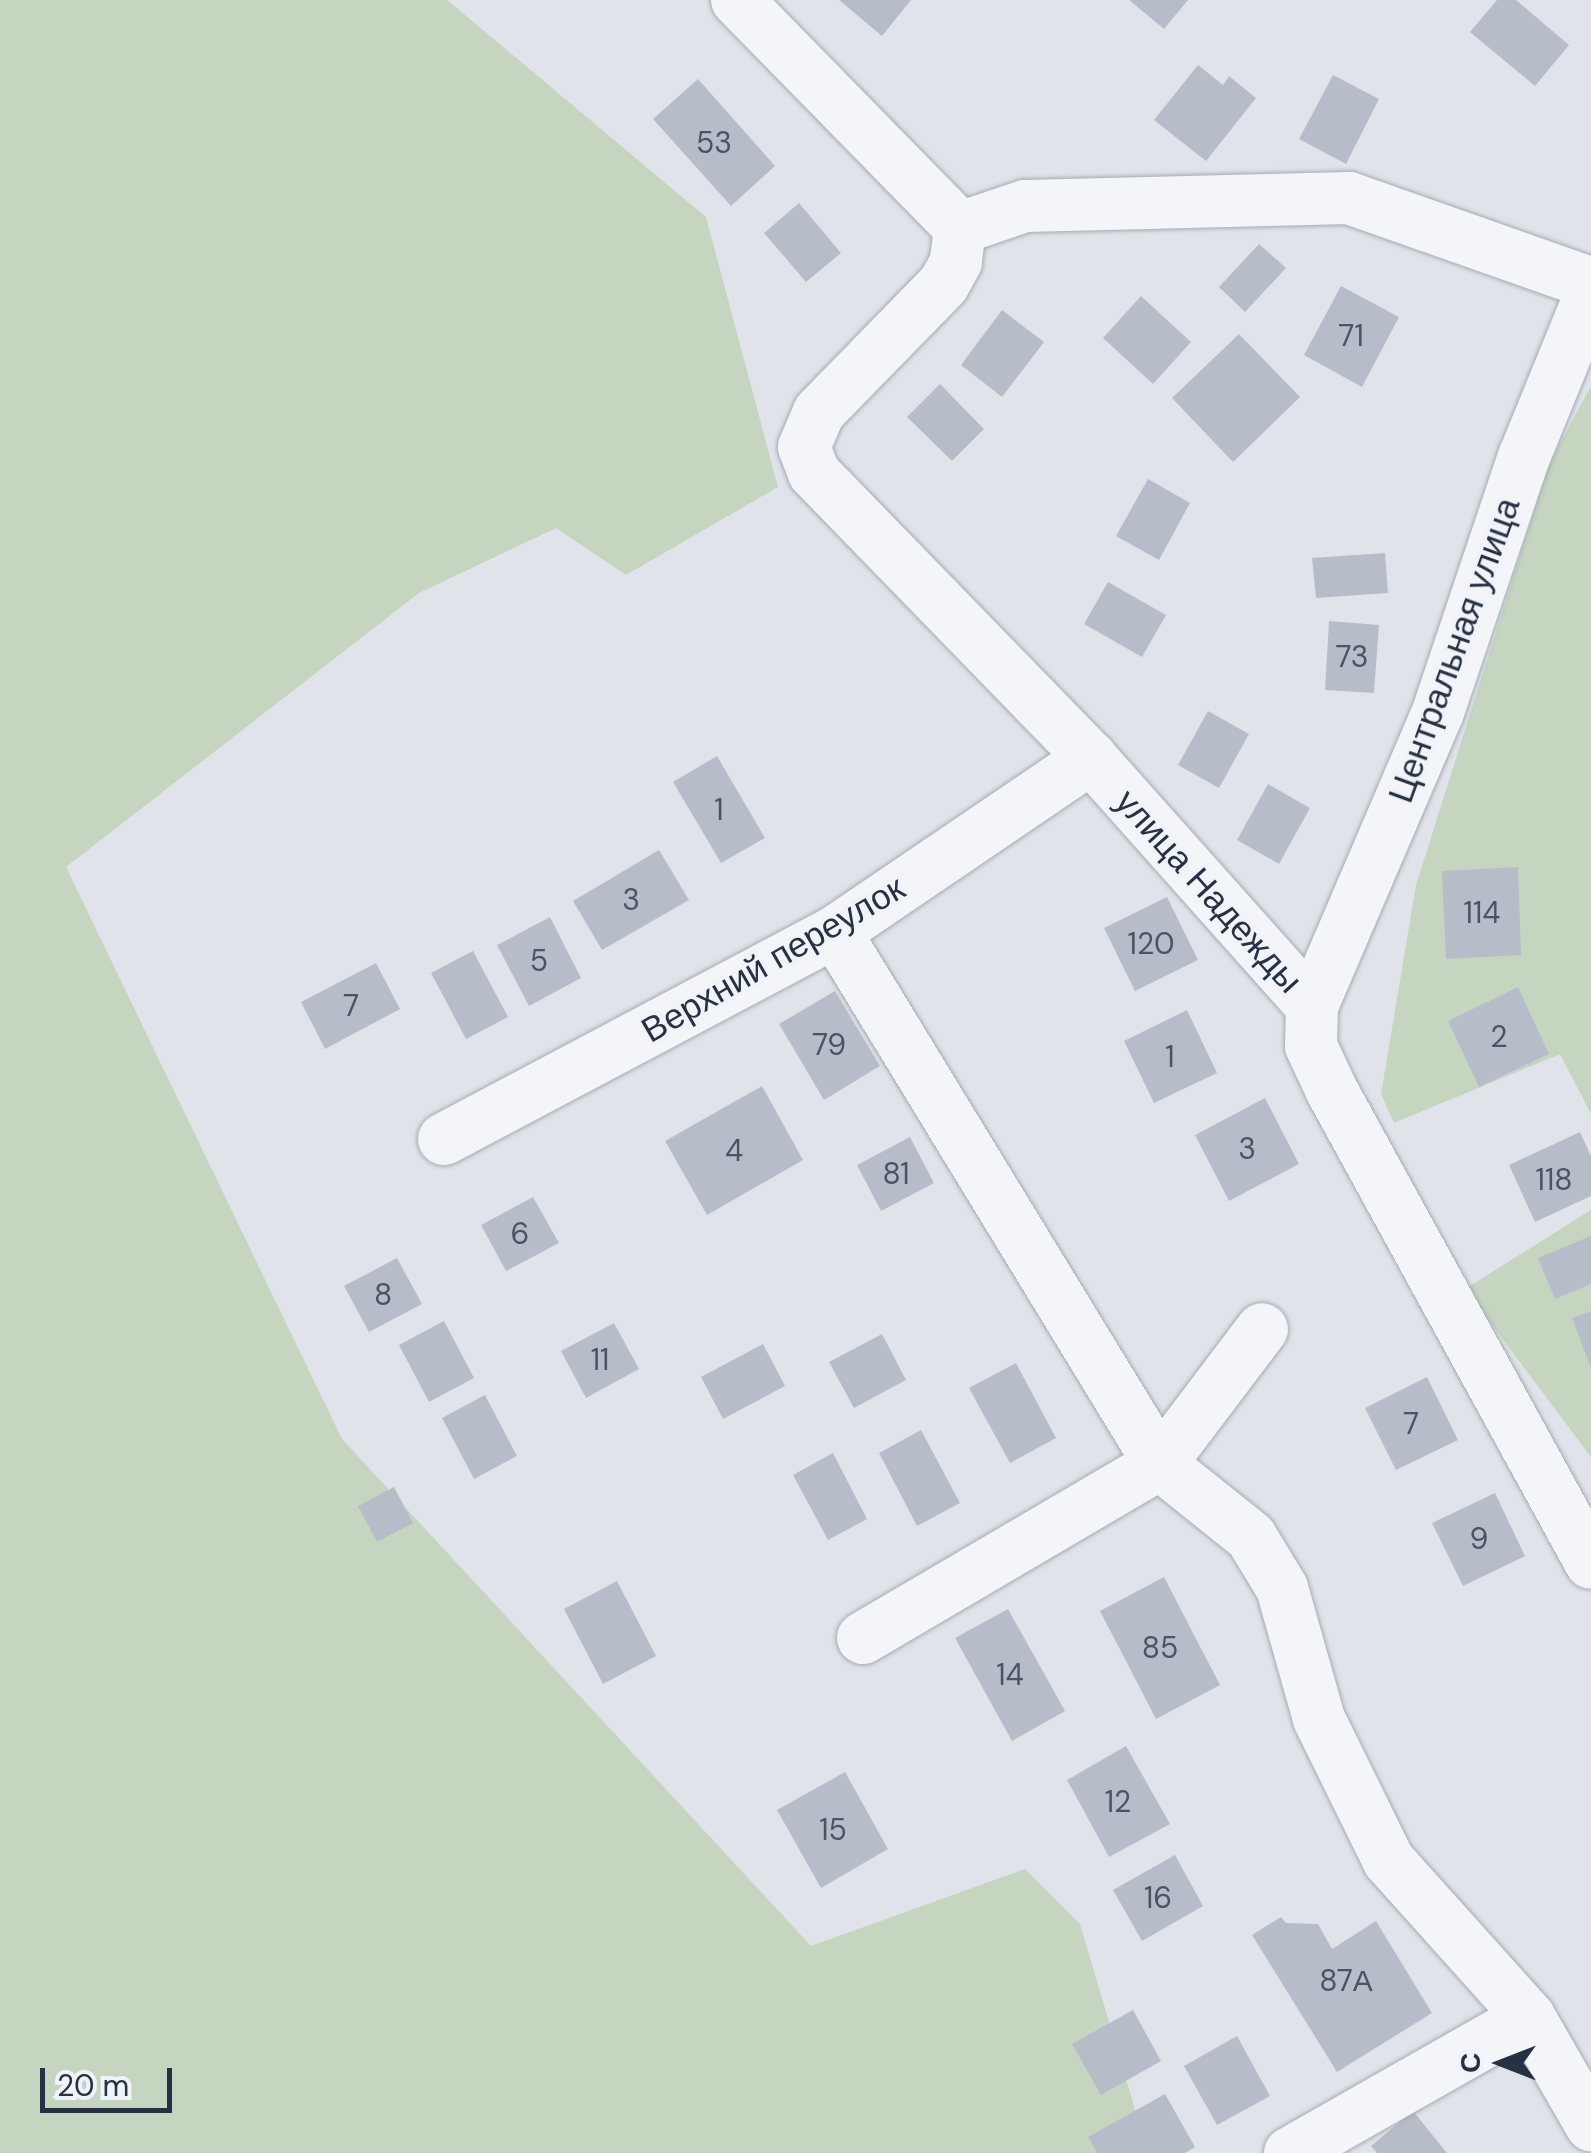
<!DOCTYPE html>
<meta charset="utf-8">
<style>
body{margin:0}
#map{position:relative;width:1591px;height:2153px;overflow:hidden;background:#e0e4ea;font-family:"DM Sans",sans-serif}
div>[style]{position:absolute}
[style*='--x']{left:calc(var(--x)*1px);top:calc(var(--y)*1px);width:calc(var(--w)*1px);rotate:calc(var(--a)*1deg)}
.green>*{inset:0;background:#c5d5c0}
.building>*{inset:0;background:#b7bdc8}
.roads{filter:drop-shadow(0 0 2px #a5abb5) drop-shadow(0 0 2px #a5abb5)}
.minor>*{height:52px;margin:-26px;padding:0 26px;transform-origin:26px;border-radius:26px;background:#f3f5f8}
span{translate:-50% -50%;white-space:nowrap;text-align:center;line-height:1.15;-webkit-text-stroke:8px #f0f3f7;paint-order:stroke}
.number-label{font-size:30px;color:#4b5464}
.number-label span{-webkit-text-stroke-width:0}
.street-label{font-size:35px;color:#273143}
.north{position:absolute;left:1451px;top:2013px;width:100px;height:100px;-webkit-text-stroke:8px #f0f3f7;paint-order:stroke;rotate:270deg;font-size:28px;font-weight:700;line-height:40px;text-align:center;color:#273143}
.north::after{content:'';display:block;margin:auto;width:35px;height:45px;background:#273143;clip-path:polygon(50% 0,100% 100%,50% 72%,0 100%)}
.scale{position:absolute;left:40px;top:2068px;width:132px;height:45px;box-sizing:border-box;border:5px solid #273143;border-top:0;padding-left:12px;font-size:30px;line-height:35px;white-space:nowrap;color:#273143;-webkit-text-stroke:8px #f0f3f7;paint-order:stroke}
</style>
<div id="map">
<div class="green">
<i style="clip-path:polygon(0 0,447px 0,706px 217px,778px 487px,626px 575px,556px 528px,419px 593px,66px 867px,342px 1439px,811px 1946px,1025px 1869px,1080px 1924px,1148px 2153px,0 2153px)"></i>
<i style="clip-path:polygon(1591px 386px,1591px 1114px,1560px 1054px,1394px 1123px,1381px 1094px,1416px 885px,1549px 464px)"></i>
<i style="clip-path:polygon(1591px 1210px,1591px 1457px,1465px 1289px)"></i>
</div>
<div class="building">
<i style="clip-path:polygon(839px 0,911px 0,882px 36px)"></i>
<i style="clip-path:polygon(1129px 0,1188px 0,1164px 29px)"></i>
<i style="clip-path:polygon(1497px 0,1516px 0,1569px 45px,1535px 86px,1470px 32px)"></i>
<i style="clip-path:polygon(1198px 65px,1223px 85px,1229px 76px,1256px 98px,1206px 161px,1154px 120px)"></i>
<i style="clip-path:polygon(1333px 75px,1379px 99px,1346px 164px,1299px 139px)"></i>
<i style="clip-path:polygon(698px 79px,775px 166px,731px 206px,653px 119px)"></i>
<i style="clip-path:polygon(799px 203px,841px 253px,806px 282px,764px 233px)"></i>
<i style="clip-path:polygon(1259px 244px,1286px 268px,1245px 312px,1219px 287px)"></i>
<i style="clip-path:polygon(1341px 286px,1399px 317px,1362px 387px,1304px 355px)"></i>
<i style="clip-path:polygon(1141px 296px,1191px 342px,1153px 384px,1103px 338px)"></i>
<i style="clip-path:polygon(1002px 310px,1044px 342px,1002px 397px,961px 365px)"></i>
<i style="clip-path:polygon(1239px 334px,1300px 397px,1233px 462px,1172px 398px)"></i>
<i style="clip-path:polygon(940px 384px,984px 429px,952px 461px,907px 417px)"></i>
<i style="clip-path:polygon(1148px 479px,1190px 503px,1159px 560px,1116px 536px)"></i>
<i style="clip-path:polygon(1385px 553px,1388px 593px,1316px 598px,1312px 558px)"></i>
<i style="clip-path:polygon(1108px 582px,1166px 615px,1142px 657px,1084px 624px)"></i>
<i style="clip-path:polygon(1329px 621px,1379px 625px,1374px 693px,1325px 690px)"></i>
<i style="clip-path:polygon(1208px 711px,1249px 734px,1219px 788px,1178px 765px)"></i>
<i style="clip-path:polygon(717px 756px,765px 838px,721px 863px,673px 782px)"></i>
<i style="clip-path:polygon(1268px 784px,1310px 808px,1279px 864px,1237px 840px)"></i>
<i style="clip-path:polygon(659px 850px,689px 900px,602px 950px,573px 901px)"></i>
<i style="clip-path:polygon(1518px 867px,1521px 955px,1446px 959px,1442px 871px)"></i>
<i style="clip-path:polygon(1167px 897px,1198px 960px,1135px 991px,1104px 928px)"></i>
<i style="clip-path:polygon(550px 917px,581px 978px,529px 1006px,497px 945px)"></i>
<i style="clip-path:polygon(473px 951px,508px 1017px,466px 1039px,431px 973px)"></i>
<i style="clip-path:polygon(376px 963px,400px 1009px,325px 1049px,301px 1002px)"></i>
<i style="clip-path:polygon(1518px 987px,1549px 1054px,1479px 1087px,1448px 1021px)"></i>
<i style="clip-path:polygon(835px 991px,880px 1066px,824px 1100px,779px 1024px)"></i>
<i style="clip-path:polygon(1187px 1010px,1217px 1073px,1154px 1103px,1124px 1041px)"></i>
<i style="clip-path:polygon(762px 1086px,803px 1160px,707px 1215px,665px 1141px)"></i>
<i style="clip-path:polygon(1265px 1098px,1299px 1164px,1229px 1201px,1195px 1135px)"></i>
<i style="clip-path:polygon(1580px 1132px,1591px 1156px,1591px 1196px,1535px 1222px,1509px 1165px)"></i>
<i style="clip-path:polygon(910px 1137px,934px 1183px,881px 1211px,857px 1165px)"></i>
<i style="clip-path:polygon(533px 1197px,559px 1243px,506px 1271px,481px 1225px)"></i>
<i style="clip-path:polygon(1591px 1236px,1591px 1284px,1555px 1299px,1538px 1258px)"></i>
<i style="clip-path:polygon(397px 1258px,422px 1304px,369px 1332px,344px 1286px)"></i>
<i style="clip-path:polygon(1591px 1311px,1591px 1368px,1572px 1318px)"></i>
<i style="clip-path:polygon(444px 1321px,474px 1378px,429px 1402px,399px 1345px)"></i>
<i style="clip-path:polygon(614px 1323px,639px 1369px,586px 1398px,561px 1351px)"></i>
<i style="clip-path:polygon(882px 1334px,906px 1380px,854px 1408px,829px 1362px)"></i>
<i style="clip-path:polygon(763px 1344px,785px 1386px,723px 1419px,701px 1377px)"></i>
<i style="clip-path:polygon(1016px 1363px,1056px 1438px,1010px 1463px,969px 1388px)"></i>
<i style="clip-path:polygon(1427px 1377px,1458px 1440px,1396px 1470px,1365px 1408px)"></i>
<i style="clip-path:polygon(485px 1395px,517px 1456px,474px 1479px,442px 1418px)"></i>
<i style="clip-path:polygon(921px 1430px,960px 1503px,917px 1526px,879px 1453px)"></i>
<i style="clip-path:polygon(833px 1453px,867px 1519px,828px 1540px,793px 1475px)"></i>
<i style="clip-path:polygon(394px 1487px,413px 1523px,377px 1542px,358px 1506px)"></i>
<i style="clip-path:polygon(1495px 1493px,1525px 1556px,1463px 1586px,1432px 1523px)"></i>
<i style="clip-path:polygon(1164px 1577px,1220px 1685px,1156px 1719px,1100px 1611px)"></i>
<i style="clip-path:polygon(617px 1581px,656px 1656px,603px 1684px,564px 1609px)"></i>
<i style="clip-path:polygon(1008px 1609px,1065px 1711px,1012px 1741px,955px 1638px)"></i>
<i style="clip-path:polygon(1126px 1746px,1170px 1824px,1109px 1857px,1067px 1780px)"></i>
<i style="clip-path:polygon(845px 1772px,888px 1849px,821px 1888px,777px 1810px)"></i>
<i style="clip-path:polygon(1175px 1855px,1203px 1906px,1142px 1941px,1113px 1890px)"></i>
<i style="clip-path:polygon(1281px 1917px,1286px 1923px,1318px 1924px,1332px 1949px,1376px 1921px,1432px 2013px,1337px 2072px,1252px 1935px)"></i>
<i style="clip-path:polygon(1133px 2010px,1161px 2061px,1101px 2095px,1072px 2044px)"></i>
<i style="clip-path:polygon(1237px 2036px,1270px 2096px,1217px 2125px,1184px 2066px)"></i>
<i style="clip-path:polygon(1165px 2094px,1195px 2147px,1185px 2153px,1097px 2153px,1088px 2137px)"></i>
<i style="clip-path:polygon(1413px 2111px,1447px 2153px,1377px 2153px,1371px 2146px)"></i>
</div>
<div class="roads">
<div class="minor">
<i style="--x:737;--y:0;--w:319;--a:45.6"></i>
<i style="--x:960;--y:228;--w:34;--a:97"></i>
<i style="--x:956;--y:262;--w:26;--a:119"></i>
<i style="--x:943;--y:285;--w:177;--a:134.3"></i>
<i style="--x:819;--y:412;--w:38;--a:113"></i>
<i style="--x:804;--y:447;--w:28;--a:69"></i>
<i style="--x:814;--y:473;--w:397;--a:45.8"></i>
<i style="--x:1091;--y:758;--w:332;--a:48.3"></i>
<i style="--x:1312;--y:1006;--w:40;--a:91.4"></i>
<i style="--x:1311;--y:1046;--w:50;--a:65"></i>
<i style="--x:1332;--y:1091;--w:538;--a:61.25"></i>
<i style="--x:960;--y:228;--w:69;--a:-18.7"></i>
<i style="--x:1025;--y:206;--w:324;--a:-1.4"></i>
<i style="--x:1349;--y:198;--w:256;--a:19.4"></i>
<i style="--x:835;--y:932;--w:623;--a:58.58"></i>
<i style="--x:1160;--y:1464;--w:117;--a:38.7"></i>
<i style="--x:1251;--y:1537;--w:60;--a:58.7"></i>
<i style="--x:1282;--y:1588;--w:136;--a:74.2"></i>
<i style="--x:1319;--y:1719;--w:158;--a:63.8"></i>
<i style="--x:1389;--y:1861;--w:210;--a:48.1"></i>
<i style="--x:1529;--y:2017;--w:125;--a:60.1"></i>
<i style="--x:1312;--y:1006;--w:320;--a:-66.8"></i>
<i style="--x:1438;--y:712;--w:269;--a:-71.4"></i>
<i style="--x:1524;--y:457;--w:177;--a:-67.8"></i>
<i style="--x:444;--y:1139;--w:442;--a:-27.9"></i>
<i style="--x:835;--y:932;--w:310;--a:-34.2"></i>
<i style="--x:863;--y:1638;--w:344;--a:-30.4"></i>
<i style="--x:1160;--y:1464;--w:169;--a:-52.9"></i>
<i style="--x:1290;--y:2153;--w:275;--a:-29.6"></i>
</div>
</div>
<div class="number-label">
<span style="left:714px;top:143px">53</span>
<span style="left:1351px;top:336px">71</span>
<span style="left:1352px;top:657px">73</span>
<span style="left:719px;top:810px">1</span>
<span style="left:631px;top:900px">3</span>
<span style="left:1482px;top:913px">114</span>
<span style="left:1151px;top:944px">120</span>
<span style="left:539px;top:961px">5</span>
<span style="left:351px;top:1006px">7</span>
<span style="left:1499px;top:1037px">2</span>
<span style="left:829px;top:1045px">79</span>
<span style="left:1170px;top:1057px">1</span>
<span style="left:1247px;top:1149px">3</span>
<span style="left:734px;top:1151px">4</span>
<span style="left:896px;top:1174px">81</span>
<span style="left:1554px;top:1180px">118</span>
<span style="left:520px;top:1234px">6</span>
<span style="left:383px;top:1295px">8</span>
<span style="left:600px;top:1360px">11</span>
<span style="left:1411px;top:1424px">7</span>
<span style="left:1479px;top:1539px">9</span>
<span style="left:1160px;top:1648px">85</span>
<span style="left:1010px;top:1675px">14</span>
<span style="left:1118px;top:1802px">12</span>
<span style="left:833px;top:1830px">15</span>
<span style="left:1158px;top:1898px">16</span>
<span style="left:1346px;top:1981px">87А</span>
</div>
<div class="street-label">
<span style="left:1454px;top:650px;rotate:-70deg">Центральная улица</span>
<span style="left:1209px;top:891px;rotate:48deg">улица Надежды</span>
<span style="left:773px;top:959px;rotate:-30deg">Верхний переулок</span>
</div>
<div class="north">С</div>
<div class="scale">20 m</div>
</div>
